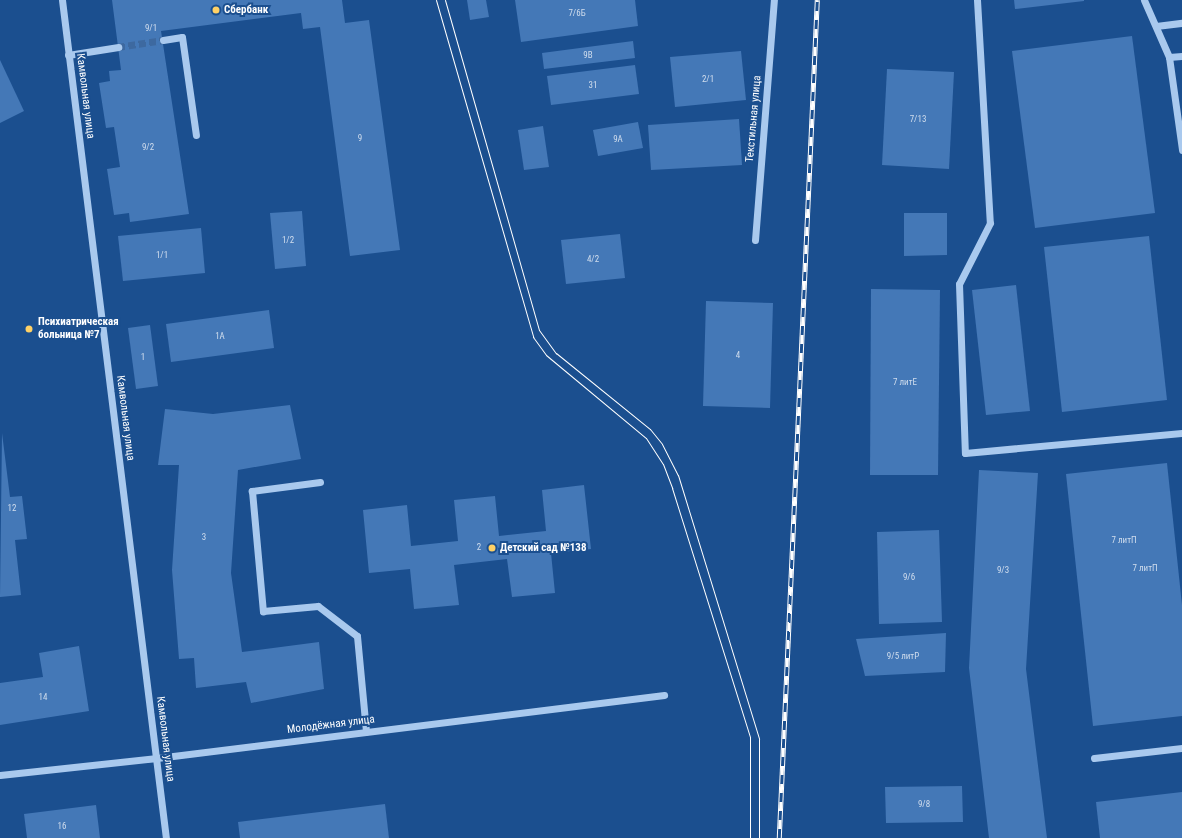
<!DOCTYPE html>
<meta charset="utf-8">
<style>
body{margin:0}
#map{position:relative;width:1182px;height:838px;overflow:hidden;background:#1b4f8f;font-family:"Roboto Condensed",sans-serif}
div>[style]{position:absolute}
[style*='--x']{left:calc(var(--x)*1px);top:calc(var(--y)*1px);width:calc(var(--w)*1px);rotate:calc(var(--a)*1deg)}
.building>*{inset:0;background:#4478b7}
.minor-tunnel>*{height:7px;margin-top:-3.5px;transform-origin:0;background:repeating-linear-gradient(90deg,#3d69a0 0 7px,transparent 0 10.5px)}
.minor>*{height:7px;margin:-3.5px;padding:0 3.5px;transform-origin:3.5px;border-radius:3.5px;background:#a9c9ee}
.tram>*{height:1px;margin:-0.5px;padding:0 0.5px;transform-origin:0.5px;border-radius:0.5px;background:#fff}
.rail>*{height:4.5px;margin-top:-2.25px;transform-origin:0;background:repeating-linear-gradient(90deg,#1b4f8f 0 9px,#fff 0 18px);box-sizing:border-box;border-block:1px solid #fff}
.dots>*{width:11px;height:11px;translate:-50% -50%;box-sizing:border-box;border:2px solid #1b4f8f;border-radius:50%}
span{translate:-50% -50%;white-space:nowrap;text-align:center;line-height:1.15;-webkit-text-stroke:4px #1b4f8f;paint-order:stroke}
.number-label{font-size:9px;color:#d0dded}
.number-label span{-webkit-text-stroke-width:0}
.poi-label{font-size:11px;color:#fff;font-weight:700}
.left{translate:0 -50%;text-align:left}
.street-label{font-size:11px;color:#fff}
</style>
<div id="map">
<div class="building">
<i style="clip-path:polygon(112px 0,342px 0,345px 23px,369px 20px,400px 250px,350px 256px,320px 27px,303px 29px,301px 13px,161px 31px,189px 214px,130px 222px,129px 213px,114px 215px,107px 169px,120px 167px,114px 127px,106px 128px,99px 83px,110px 81px,109px 71px,121px 70px)"></i>
<i style="clip-path:polygon(467px 0,486px 0,489px 17px,470px 20px)"></i>
<i style="clip-path:polygon(515px 0,635px 0,638px 26px,521px 42px)"></i>
<i style="clip-path:polygon(1014px 0,1084px 0,1084px 1px,1015px 9px)"></i>
<i style="clip-path:polygon(1132px 36px,1155px 213px,1035px 228px,1012px 51px)"></i>
<i style="clip-path:polygon(633px 41px,635px 58px,544px 69px,542px 53px)"></i>
<i style="clip-path:polygon(741px 51px,746px 100px,675px 107px,670px 57px)"></i>
<i style="clip-path:polygon(0 60px,24px 111px,0 123px)"></i>
<i style="clip-path:polygon(635px 65px,639px 94px,551px 105px,547px 76px)"></i>
<i style="clip-path:polygon(887px 69px,954px 72px,949px 169px,882px 165px)"></i>
<i style="clip-path:polygon(739px 119px,742px 165px,651px 170px,648px 125px)"></i>
<i style="clip-path:polygon(638px 122px,643px 148px,598px 156px,593px 130px)"></i>
<i style="clip-path:polygon(543px 126px,549px 167px,524px 170px,518px 130px)"></i>
<i style="clip-path:polygon(302px 211px,306px 266px,275px 269px,270px 213px)"></i>
<i style="clip-path:polygon(904px 213px,947px 213px,947px 255px,904px 256px)"></i>
<i style="clip-path:polygon(201px 228px,205px 273px,123px 281px,118px 236px)"></i>
<i style="clip-path:polygon(620px 234px,625px 278px,566px 284px,561px 240px)"></i>
<i style="clip-path:polygon(1149px 236px,1167px 400px,1062px 412px,1044px 247px)"></i>
<i style="clip-path:polygon(1016px 285px,1030px 411px,986px 415px,972px 290px)"></i>
<i style="clip-path:polygon(871px 289px,940px 290px,938px 475px,870px 475px)"></i>
<i style="clip-path:polygon(706px 301px,773px 303px,770px 408px,703px 406px)"></i>
<i style="clip-path:polygon(269px 310px,274px 348px,171px 362px,166px 324px)"></i>
<i style="clip-path:polygon(150px 325px,158px 386px,136px 389px,128px 328px)"></i>
<i style="clip-path:polygon(290px 405px,301px 459px,238px 470px,231px 573px,242px 652px,319px 642px,324px 689px,251px 703px,246px 682px,196px 688px,194px 658px,179px 659px,172px 570px,179px 465px,158px 465px,165px 409px,213px 414px)"></i>
<i style="clip-path:polygon(2px 433px,10px 497px,22px 496px,27px 539px,15px 540px,21px 595px,0 597px)"></i>
<i style="clip-path:polygon(1167px 463px,1182px 605px,1182px 716px,1093px 726px,1066px 474px)"></i>
<i style="clip-path:polygon(979px 470px,1038px 473px,1026px 669px,1047px 838px,989px 838px,969px 668px)"></i>
<i style="clip-path:polygon(584px 485px,591px 549px,551px 553px,555px 593px,512px 597px,507px 559px,454px 565px,459px 605px,414px 609px,410px 569px,369px 573px,363px 510px,407px 505px,411px 546px,458px 541px,454px 500px,495px 496px,499px 536px,546px 531px,542px 490px)"></i>
<i style="clip-path:polygon(939px 530px,942px 622px,879px 624px,877px 532px)"></i>
<i style="clip-path:polygon(946px 633px,945px 672px,865px 676px,856px 639px)"></i>
<i style="clip-path:polygon(79px 646px,89px 711px,0 725px,0 683px,43px 677px,39px 653px)"></i>
<i style="clip-path:polygon(962px 786px,963px 822px,886px 823px,885px 787px)"></i>
<i style="clip-path:polygon(1182px 792px,1182px 838px,1100px 838px,1096px 802px)"></i>
<i style="clip-path:polygon(385px 804px,389px 838px,240px 838px,238px 822px)"></i>
<i style="clip-path:polygon(96px 805px,100px 838px,27px 838px,24px 814px)"></i>
</div>
<div class="minor-tunnel">
<i style="--x:118;--y:47;--w:46;--a:-8.8"></i>
</div>
<div class="minor">
<i style="--x:62;--y:0;--w:844;--a:82.93"></i>
<i style="--x:977;--y:0;--w:223;--a:86.7"></i>
<i style="--x:990;--y:223;--w:68;--a:116.9"></i>
<i style="--x:959;--y:284;--w:169;--a:88"></i>
<i style="--x:965;--y:453;--w:218;--a:-5.3"></i>
<i style="--x:1144;--y:0;--w:62;--a:66.3"></i>
<i style="--x:1156;--y:26;--w:26;--a:-7"></i>
<i style="--x:163;--y:40;--w:19;--a:-9"></i>
<i style="--x:182;--y:37;--w:99;--a:81.9"></i>
<i style="--x:68;--y:55;--w:51;--a:-9.1"></i>
<i style="--x:1182;--y:56;--w:13;--a:176"></i>
<i style="--x:1169;--y:57;--w:94;--a:82"></i>
<i style="--x:755;--y:240;--w:241;--a:-85.5"></i>
<i style="--x:320;--y:482;--w:69;--a:172.5"></i>
<i style="--x:252;--y:491;--w:121;--a:84.8"></i>
<i style="--x:263;--y:611;--w:55;--a:-5.2"></i>
<i style="--x:318;--y:606;--w:49;--a:37.6"></i>
<i style="--x:357;--y:636;--w:96;--a:84.6"></i>
<i style="--x:1094;--y:758;--w:89;--a:-6.5"></i>
<i style="--x:0;--y:775;--w:158;--a:-6.2"></i>
<i style="--x:157;--y:758;--w:511;--a:-7.08"></i>
</div>
<div class="tram">
<i style="--x:436;--y:0;--w:351;--a:73.9"></i>
<i style="--x:533;--y:337;--w:22;--a:54"></i>
<i style="--x:546;--y:355;--w:130;--a:39.7"></i>
<i style="--x:646;--y:438;--w:31;--a:57"></i>
<i style="--x:663;--y:464;--w:26;--a:69"></i>
<i style="--x:672;--y:488;--w:261;--a:72.6"></i>
<i style="--x:750;--y:737;--w:101;--a:90"></i>
<i style="--x:445;--y:0;--w:343;--a:74.1"></i>
<i style="--x:539;--y:330;--w:29;--a:54"></i>
<i style="--x:556;--y:353;--w:121;--a:39"></i>
<i style="--x:650;--y:429;--w:19;--a:51"></i>
<i style="--x:662;--y:444;--w:35;--a:63"></i>
<i style="--x:678;--y:475;--w:276;--a:72.9"></i>
<i style="--x:759;--y:739;--w:99;--a:90"></i>
</div>
<div class="rail">
<i style="--x:779;--y:838;--w:839;--a:-87.4"></i>
</div>
<div class="dots">
<i style="left:216px;top:10px;background:#ffd166"></i>
<i style="left:29px;top:329px;background:#ffd166"></i>
<i style="left:492px;top:548px;background:#ffd166"></i>
</div>
<div class="number-label">
<span style="left:577px;top:13px">7/6Б</span>
<span style="left:151px;top:28px">9/1</span>
<span style="left:588px;top:55px">9В</span>
<span style="left:708px;top:79px">2/1</span>
<span style="left:593px;top:85px">31</span>
<span style="left:918px;top:119px">7/13</span>
<span style="left:360px;top:138px">9</span>
<span style="left:618px;top:139px">9А</span>
<span style="left:148px;top:147px">9/2</span>
<span style="left:288px;top:240px">1/2</span>
<span style="left:162px;top:255px">1/1</span>
<span style="left:593px;top:259px">4/2</span>
<span style="left:220px;top:336px">1А</span>
<span style="left:738px;top:355px">4</span>
<span style="left:143px;top:357px">1</span>
<span style="left:905px;top:382px">7 литЕ</span>
<span style="left:12px;top:508px">12</span>
<span style="left:204px;top:537px">3</span>
<span style="left:1124px;top:540px">7 литП</span>
<span style="left:479px;top:547px">2</span>
<span style="left:1145px;top:568px">7 литП</span>
<span style="left:1003px;top:570px">9/3</span>
<span style="left:909px;top:577px">9/6</span>
<span style="left:903px;top:656px">9/5 литР</span>
<span style="left:43px;top:697px">14</span>
<span style="left:924px;top:804px">9/8</span>
<span style="left:62px;top:826px">16</span>
</div>
<div class="poi-label">
<span class="left" style="left:224px;top:10px">Сбербанк</span>
<span class="left" style="left:38px;top:329px">Психиатрическая<br>больница №7</span>
<span class="left" style="left:500px;top:548px">Детский сад №138</span>
</div>
<div class="street-label">
<span style="left:85px;top:96px;rotate:83deg">Камвольная улица</span>
<span style="left:754px;top:119px;rotate:-85deg">Текстильная улица</span>
<span style="left:125px;top:418px;rotate:83deg">Камвольная улица</span>
<span style="left:331px;top:725px;rotate:-7deg">Молодёжная улица</span>
<span style="left:165px;top:739px;rotate:83deg">Камвольная улица</span>
</div>
</div>
